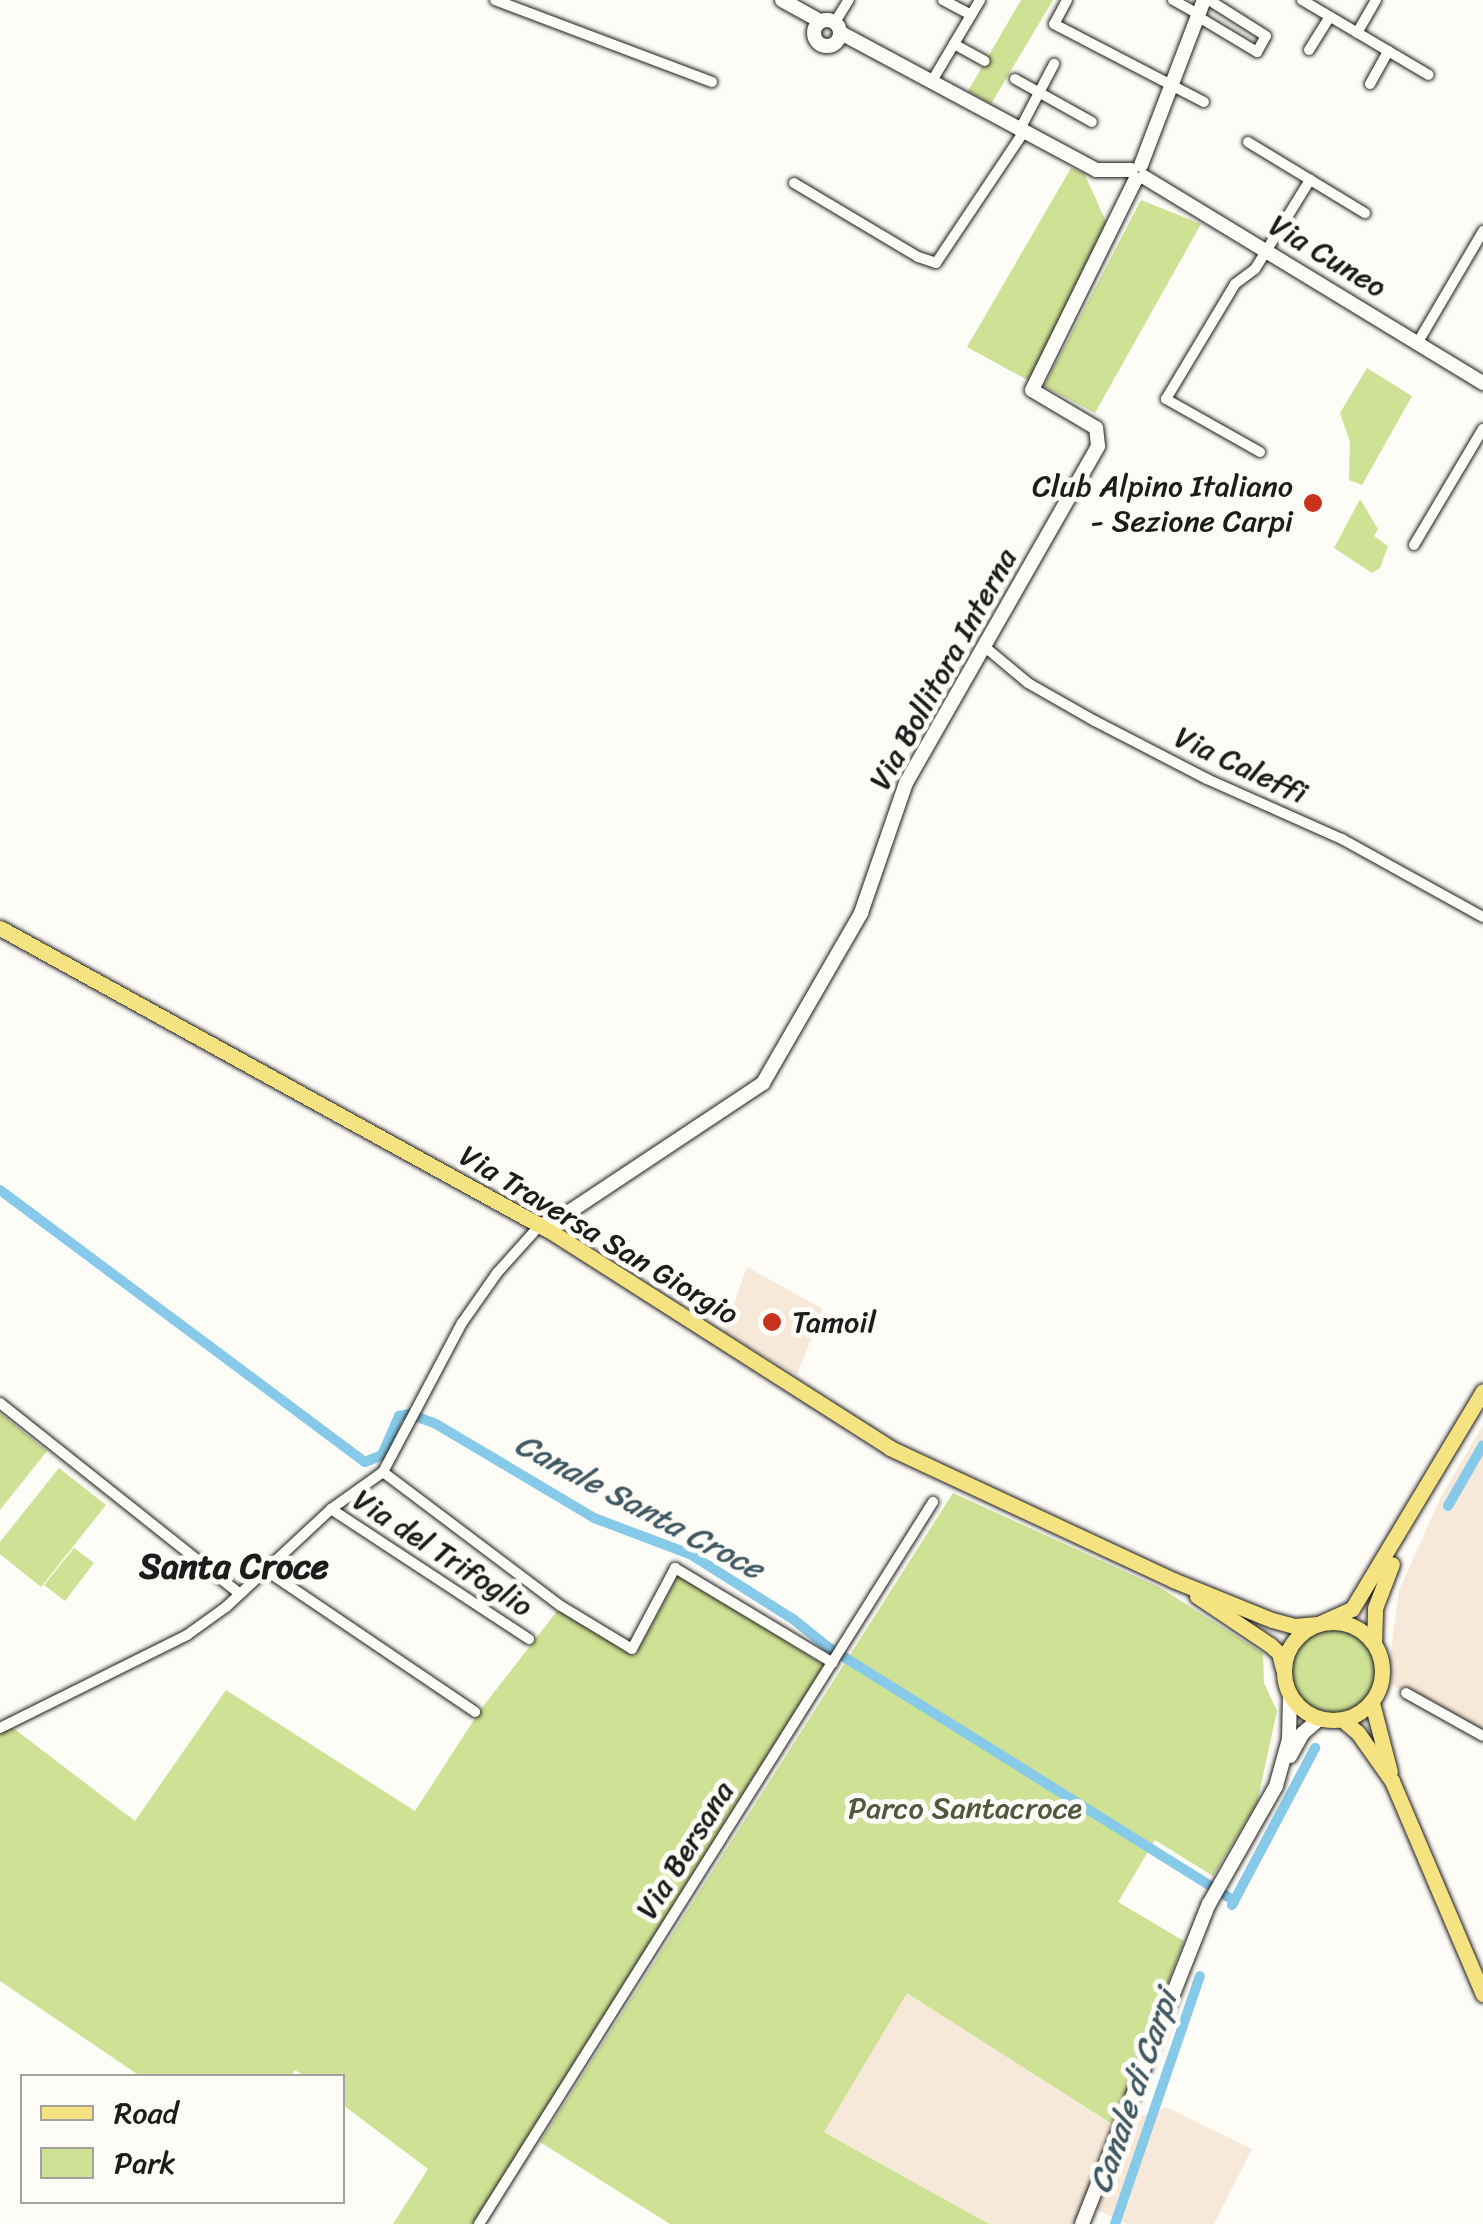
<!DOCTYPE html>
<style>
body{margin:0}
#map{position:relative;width:1483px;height:2224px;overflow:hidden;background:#fdfcf7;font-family:Sriracha,sans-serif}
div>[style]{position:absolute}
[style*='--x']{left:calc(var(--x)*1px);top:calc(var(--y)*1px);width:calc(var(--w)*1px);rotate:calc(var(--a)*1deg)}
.built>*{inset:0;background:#f7e9da}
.green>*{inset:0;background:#cfe195}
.round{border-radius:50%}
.canal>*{height:10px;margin:-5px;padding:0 5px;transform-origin:5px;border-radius:5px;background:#86c9e8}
.roads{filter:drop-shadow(0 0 2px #1c1c1c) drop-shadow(0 0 2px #1c1c1c)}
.street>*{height:10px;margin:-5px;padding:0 5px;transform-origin:5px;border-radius:5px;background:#fdfcf7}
.secondary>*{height:14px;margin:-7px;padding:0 7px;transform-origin:7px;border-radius:7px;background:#fdfcf7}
.secondary>.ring{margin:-7px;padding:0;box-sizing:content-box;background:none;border:14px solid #fdfcf7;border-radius:50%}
.primary>*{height:15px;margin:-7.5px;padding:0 7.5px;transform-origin:7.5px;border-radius:7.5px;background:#f5e382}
.primary>.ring{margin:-7.5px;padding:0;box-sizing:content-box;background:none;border:15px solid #f5e382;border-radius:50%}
.dots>*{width:28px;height:28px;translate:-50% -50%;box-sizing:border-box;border:5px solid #fdfcf7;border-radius:50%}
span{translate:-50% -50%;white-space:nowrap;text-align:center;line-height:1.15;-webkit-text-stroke:10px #fdfcf7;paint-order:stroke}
.street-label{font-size:30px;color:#1c1c1c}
.poi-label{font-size:30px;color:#1c1c1c}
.right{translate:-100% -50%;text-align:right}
.left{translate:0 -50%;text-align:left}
.park-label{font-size:30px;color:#525740}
.water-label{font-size:32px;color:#415963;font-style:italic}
.quarter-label{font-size:35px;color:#1c1c1c;font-weight:700}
.legend{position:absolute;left:20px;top:2074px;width:325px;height:130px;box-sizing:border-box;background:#fdfcf7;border:2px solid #a3a29f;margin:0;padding:12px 18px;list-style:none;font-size:30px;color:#1c1c1c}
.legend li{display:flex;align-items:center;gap:20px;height:50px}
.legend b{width:50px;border:2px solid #a3a29f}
</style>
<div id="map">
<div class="built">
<i style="clip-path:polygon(747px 1267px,823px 1309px,797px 1375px,724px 1332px)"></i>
<i style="clip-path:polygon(1483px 1425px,1483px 1736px,1392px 1685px,1390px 1658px,1399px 1590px,1441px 1497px)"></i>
<i style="clip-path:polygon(907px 1992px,1114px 2126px,1166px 2107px,1252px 2149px,1214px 2224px,1127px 2224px,1086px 2205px,1079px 2224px,989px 2224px,823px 2131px)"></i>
</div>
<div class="green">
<i style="clip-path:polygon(1021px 0,1053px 0,991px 104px,968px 91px)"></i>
<i style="clip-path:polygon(1071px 168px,1084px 173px,1108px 226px,1029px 381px,967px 347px)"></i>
<i style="clip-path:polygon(1141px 200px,1201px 224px,1095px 413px,1044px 386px)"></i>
<i style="clip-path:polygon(1367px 368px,1412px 396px,1362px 485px,1349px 480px,1350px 442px,1340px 413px)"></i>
<i style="clip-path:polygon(1360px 499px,1378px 529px,1374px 536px,1388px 546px,1380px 568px,1372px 573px,1334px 548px)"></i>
<i style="clip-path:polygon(0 1413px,47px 1451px,0 1510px)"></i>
<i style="clip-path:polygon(59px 1468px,106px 1505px,41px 1587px,0 1554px,0 1542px)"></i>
<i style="clip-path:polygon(953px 1493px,1159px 1587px,1263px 1653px,1264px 1683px,1277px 1711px,1257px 1803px,1213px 1876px,1155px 1840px,1118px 1902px,1184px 1941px,1115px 2126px,907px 1993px,824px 2132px,989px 2224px,670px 2224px,540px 2142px)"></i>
<i style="clip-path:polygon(74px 1548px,94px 1563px,65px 1601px,44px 1585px)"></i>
<i style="clip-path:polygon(679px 1574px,825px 1666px,475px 2224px,393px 2224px,428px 2169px,343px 2105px,342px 2076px,304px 2076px,295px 2070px,291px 2076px,140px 2076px,0 1981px,0 1724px,4px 1721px,135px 1821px,226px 1690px,415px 1811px,481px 1709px,558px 1610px,635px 1656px)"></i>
<i class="round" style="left:1291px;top:1630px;width:84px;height:84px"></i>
</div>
<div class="canal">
<i style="--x:0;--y:1190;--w:455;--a:36.7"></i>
<i style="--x:365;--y:1462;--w:18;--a:-22"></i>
<i style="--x:382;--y:1455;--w:43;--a:-66.4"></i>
<i style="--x:399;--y:1416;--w:10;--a:-11"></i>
<i style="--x:409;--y:1414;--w:29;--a:20"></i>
<i style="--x:436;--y:1424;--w:184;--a:30.7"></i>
<i style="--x:594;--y:1518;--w:103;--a:20.6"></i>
<i style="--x:690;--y:1554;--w:122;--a:32.3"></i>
<i style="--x:793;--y:1619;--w:45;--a:38.7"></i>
<i style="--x:828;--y:1647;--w:479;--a:32"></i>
<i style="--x:1448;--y:1506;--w:70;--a:-60.2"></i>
<i style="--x:1232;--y:1905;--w:178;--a:-62.1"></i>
<i style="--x:1115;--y:2224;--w:262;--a:-71.1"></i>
</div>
<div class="roads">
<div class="street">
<i style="--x:495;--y:0;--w:232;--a:20.7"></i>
<i style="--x:943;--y:0;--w:32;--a:28"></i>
<i style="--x:1067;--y:0;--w:27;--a:118"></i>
<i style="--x:1054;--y:24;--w:169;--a:27.5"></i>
<i style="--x:1173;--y:0;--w:29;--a:29"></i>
<i style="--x:1302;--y:0;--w:147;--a:30.6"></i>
<i style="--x:1197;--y:16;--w:70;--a:31"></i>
<i style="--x:1257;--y:52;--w:18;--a:-61"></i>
<i style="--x:1266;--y:36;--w:67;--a:-147.7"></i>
<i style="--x:835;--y:22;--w:26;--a:-58"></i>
<i style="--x:1357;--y:33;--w:38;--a:-60"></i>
<i style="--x:954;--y:44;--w:35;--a:29"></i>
<i style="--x:1309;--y:50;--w:39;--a:-58"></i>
<i style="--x:1015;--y:79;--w:88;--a:29.2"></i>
<i style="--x:932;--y:81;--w:94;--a:-59.3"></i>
<i style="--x:1370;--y:84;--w:38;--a:-61"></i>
<i style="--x:1019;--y:131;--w:76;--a:-62.4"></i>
<i style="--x:1248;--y:142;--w:137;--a:31.3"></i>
<i style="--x:794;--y:183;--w:144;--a:30.8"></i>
<i style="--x:918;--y:257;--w:19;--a:18"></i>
<i style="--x:936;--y:263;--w:156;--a:-56.2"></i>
<i style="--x:1418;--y:342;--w:129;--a:-59.6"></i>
<i style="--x:1260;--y:452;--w:108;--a:-150.6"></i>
<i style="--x:1166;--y:399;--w:134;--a:-59"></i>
<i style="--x:1235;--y:284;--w:25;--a:-37"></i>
<i style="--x:1255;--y:269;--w:105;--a:-58.3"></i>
<i style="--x:1414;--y:545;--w:135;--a:-59.3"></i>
<i style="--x:985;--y:647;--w:56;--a:39.9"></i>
<i style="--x:1028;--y:683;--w:77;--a:29.6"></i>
<i style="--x:1095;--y:721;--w:126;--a:27.4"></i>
<i style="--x:1207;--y:779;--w:148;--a:24"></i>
<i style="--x:1342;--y:839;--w:161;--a:29"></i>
<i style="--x:0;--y:1403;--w:305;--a:38.5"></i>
<i style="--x:383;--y:1472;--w:223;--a:37"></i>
<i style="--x:561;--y:1606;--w:83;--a:31.2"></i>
<i style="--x:632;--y:1649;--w:92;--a:-62"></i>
<i style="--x:675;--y:1568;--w:184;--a:31"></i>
<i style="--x:331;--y:1509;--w:237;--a:33.3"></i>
<i style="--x:264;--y:1569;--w:255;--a:34.1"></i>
<i style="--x:1406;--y:1693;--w:88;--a:29.2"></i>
<i style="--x:0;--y:1728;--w:209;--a:-26.4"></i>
<i style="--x:187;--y:1635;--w:48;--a:-35.7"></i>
<i style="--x:226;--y:1607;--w:144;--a:-43"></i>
<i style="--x:331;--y:1509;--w:64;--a:-35.4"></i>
<i style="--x:383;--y:1472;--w:169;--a:-62.1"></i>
<i style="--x:462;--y:1323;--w:61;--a:-55"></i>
<i style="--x:497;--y:1273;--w:64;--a:-48.1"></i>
<i style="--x:479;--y:2224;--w:853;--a:-57.84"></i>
</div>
<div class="secondary">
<i style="--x:782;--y:0;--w:43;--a:28.9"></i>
<i class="ring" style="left:814px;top:20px;width:12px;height:12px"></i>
<i style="--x:841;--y:33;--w:289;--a:28.2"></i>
<i style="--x:1096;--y:170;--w:35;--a:0"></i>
<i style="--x:1141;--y:165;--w:177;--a:-69.1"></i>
<i style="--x:1144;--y:177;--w:397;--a:31.3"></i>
<i style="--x:540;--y:1225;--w:14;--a:-12"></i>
<i style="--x:554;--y:1222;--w:251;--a:-33.6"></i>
<i style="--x:763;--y:1083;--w:196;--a:-60"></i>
<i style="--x:861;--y:913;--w:138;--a:-70.9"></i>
<i style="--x:906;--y:783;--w:388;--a:-60.3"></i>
<i style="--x:1098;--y:446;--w:18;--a:-96"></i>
<i style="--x:1096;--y:428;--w:74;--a:-149.3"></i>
<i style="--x:1032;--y:390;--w:235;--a:-63.8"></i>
<i style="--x:1290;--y:1756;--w:26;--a:-61"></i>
<i style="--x:1303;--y:1733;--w:21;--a:-41"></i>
<i style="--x:1082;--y:2224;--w:344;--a:-68.4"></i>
<i style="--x:1209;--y:1904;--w:136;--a:-60.4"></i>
<i style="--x:1276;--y:1786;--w:49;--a:-74.5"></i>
<i style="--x:1289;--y:1739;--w:44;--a:-88.7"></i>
</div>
<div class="primary">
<i style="--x:0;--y:928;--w:628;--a:28.85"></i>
<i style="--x:550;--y:1231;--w:403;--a:32.5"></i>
<i style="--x:890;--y:1448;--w:312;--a:25"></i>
<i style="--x:1173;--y:1580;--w:107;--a:22"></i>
<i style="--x:1272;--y:1620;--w:23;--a:15"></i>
<i style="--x:1294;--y:1626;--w:24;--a:-5"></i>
<i style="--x:1318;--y:1624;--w:37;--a:-24"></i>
<i style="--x:1352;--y:1609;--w:254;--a:-59"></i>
<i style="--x:1197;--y:1596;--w:88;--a:33.9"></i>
<i style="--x:1270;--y:1645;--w:12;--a:42"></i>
<i style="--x:1279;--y:1653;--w:16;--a:76"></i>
<i class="ring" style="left:1284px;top:1622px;width:83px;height:83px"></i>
<i style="--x:1374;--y:1642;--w:34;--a:-88"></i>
<i style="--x:1375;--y:1608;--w:47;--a:-68.9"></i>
<i style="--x:1372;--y:1703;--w:71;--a:75.4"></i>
<i style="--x:1343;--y:1720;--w:20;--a:41"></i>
<i style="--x:1358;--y:1733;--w:59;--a:54.7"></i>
<i style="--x:1392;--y:1781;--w:232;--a:66.9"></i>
</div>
</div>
<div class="dots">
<i style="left:1313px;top:503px;background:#c8321e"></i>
<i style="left:772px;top:1322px;background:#c8321e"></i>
</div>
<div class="street-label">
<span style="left:1328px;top:256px;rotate:31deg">Via Cuneo</span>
<span style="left:943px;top:669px;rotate:-61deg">Via Bollitora Interna</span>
<span style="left:1241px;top:765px;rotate:25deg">Via Caleffi</span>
<span style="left:599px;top:1235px;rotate:31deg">Via Traversa San Giorgio</span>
<span style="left:443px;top:1553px;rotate:33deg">Via del Trifoglio</span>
<span style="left:685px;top:1850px;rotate:-58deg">Via Bersana</span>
</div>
<div class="poi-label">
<span class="right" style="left:1293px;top:503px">Club Alpino Italiano<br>- Sezione Carpi</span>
<span class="left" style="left:792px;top:1322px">Tamoil</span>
</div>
<div class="park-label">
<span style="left:965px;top:1808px">Parco Santacroce</span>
</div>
<div class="water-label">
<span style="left:639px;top:1507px;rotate:28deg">Canale Santa Croce</span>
<span style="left:1134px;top:2092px;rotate:-71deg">Canale di Carpi</span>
</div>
<div class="quarter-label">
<span style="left:234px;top:1566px">Santa Croce</span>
</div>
<ul class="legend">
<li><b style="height:12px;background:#f5e382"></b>Road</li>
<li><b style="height:28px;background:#cfe195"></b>Park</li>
</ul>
</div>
